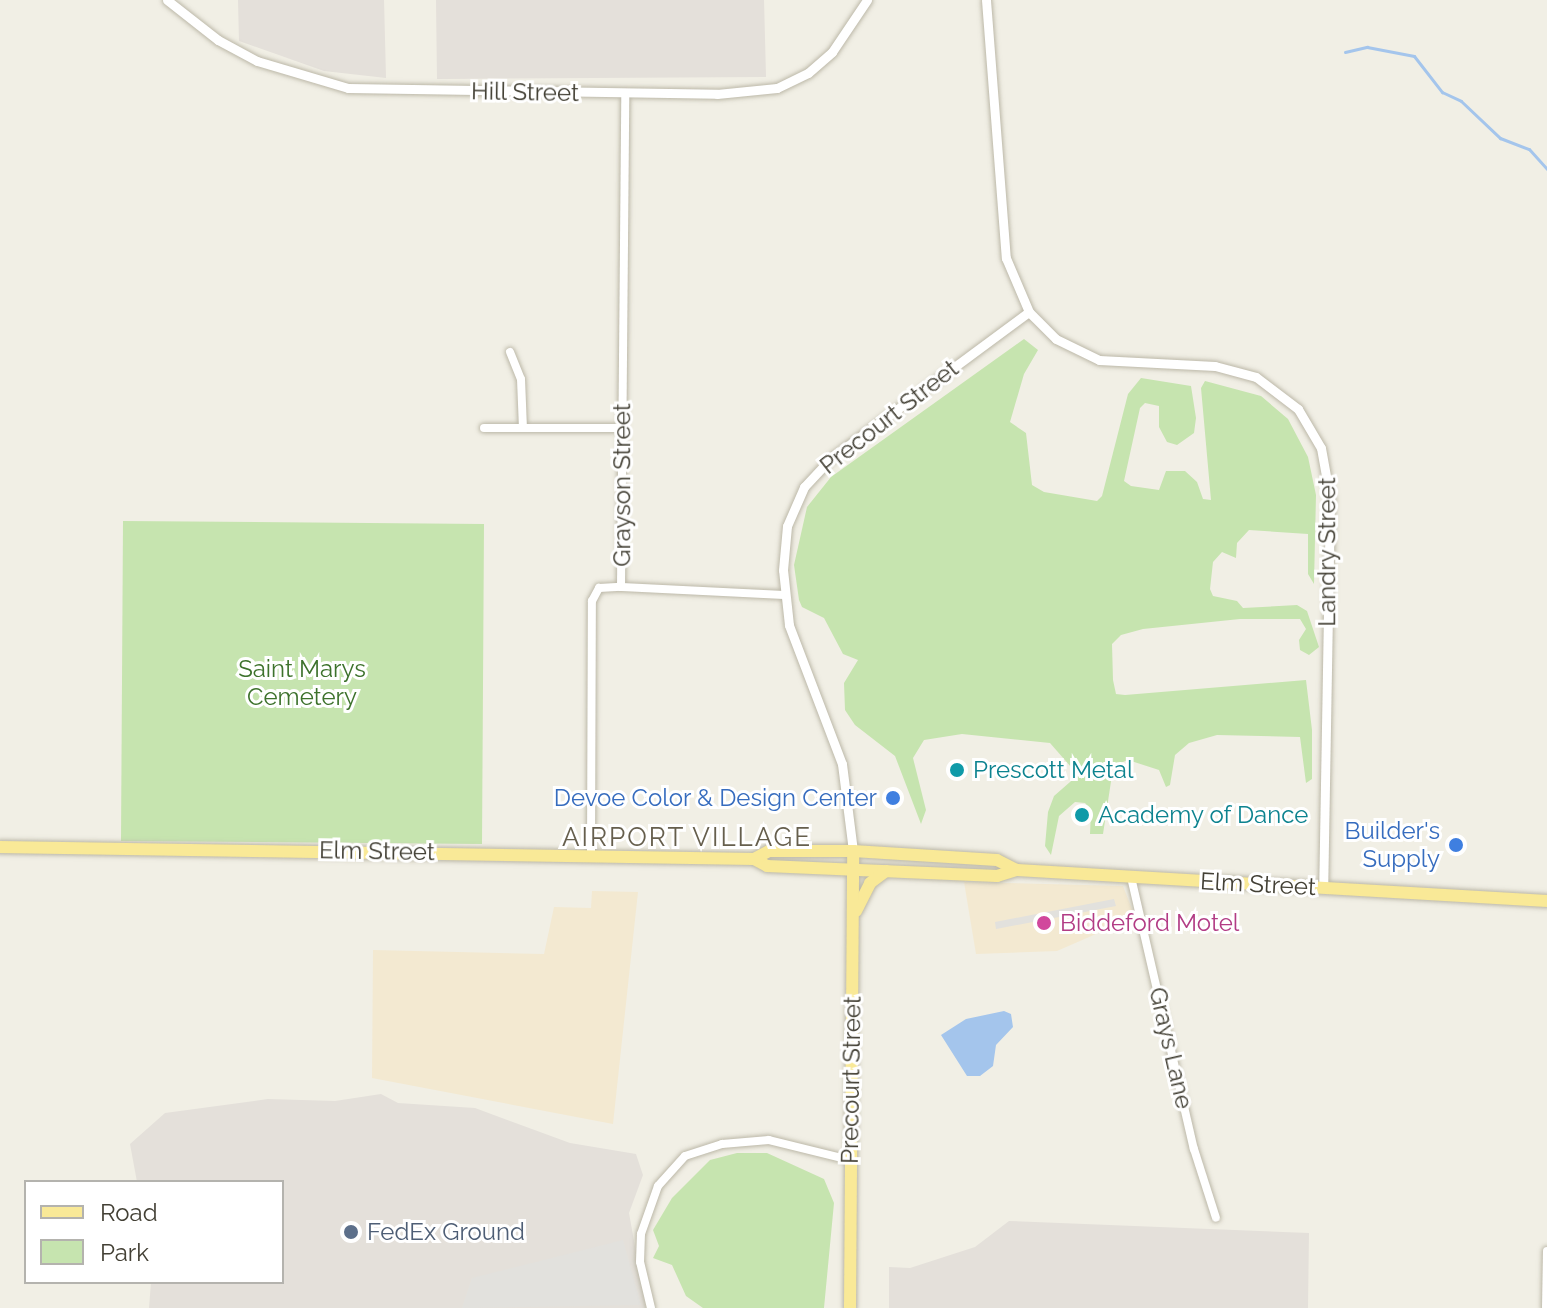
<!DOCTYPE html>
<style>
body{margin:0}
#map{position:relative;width:1547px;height:1308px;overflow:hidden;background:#f1efe5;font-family:Raleway,sans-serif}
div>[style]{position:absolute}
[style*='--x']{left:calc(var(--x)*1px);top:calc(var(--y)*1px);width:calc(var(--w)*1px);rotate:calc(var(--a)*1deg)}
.commercial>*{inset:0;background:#f3e9d1}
.industrial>*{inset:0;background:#e4e0da}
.green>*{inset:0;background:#c6e4af}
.parking>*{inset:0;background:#e2e1dd}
.water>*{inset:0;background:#a4c5ec}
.stream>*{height:3px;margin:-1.5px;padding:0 1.5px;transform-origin:1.5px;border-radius:1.5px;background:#a4c5ec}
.roads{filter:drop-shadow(0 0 2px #bcb8a8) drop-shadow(0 0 2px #bcb8a8)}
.minor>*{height:8px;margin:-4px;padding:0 4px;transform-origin:4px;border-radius:4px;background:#fff}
.tertiary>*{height:9px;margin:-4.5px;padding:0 4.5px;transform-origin:4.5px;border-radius:4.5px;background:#fff}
.primary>*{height:12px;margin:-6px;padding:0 6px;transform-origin:6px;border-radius:6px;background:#f9e997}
.dots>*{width:22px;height:22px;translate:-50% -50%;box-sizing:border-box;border:4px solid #fff;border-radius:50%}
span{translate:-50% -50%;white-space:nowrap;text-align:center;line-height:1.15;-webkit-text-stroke:6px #fff;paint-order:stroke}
.street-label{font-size:24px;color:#434035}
.park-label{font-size:24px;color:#3d722c}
.culture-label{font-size:24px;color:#0d838f}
.left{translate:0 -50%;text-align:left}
.shop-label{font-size:24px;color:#366cbe}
.right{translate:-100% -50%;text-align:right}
.hotel-label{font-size:24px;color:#b23c85}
.service-label{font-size:24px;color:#4e5e75}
.neighbourhood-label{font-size:26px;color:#665f4d;letter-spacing:2px}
.legend{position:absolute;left:24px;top:1180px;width:260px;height:104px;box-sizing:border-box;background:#fff;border:2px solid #b4b3ae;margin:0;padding:10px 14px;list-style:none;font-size:24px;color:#434035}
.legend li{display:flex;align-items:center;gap:16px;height:40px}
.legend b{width:40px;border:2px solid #b4b3ae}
</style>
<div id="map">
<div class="commercial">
<i style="clip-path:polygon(964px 882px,1123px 886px,1135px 917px,1057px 951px,976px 954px)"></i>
<i style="clip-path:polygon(592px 891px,638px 892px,613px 1124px,372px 1078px,373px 950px,544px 954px,554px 907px,591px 908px)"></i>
</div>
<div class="industrial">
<i style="clip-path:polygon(238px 0,384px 0,386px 78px,324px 71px,239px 41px)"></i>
<i style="clip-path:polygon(436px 0,764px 0,766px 77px,437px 79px)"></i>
<i style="clip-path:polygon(381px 1094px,398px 1103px,475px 1108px,570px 1143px,636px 1154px,643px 1175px,629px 1213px,646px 1308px,149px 1308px,151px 1282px,282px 1282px,282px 1182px,137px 1182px,130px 1144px,165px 1113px,268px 1099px,335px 1101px)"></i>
<i style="clip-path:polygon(1009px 1221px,1309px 1233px,1308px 1308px,889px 1308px,889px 1267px,910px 1268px,975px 1247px)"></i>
</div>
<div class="green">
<i style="clip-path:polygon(1024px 339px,1038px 350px,1024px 374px,1010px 422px,1026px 433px,1032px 485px,1044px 492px,1097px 501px,1102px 496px,1128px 394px,1141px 378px,1191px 386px,1196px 418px,1194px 433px,1177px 445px,1167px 442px,1159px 427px,1159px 406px,1145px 403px,1140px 408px,1124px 481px,1131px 486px,1159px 490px,1166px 471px,1185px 471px,1197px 482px,1203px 499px,1211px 500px,1201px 388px,1205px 381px,1261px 396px,1288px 419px,1308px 457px,1316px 495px,1314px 584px,1308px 574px,1308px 534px,1249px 530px,1237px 543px,1236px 558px,1222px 552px,1213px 562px,1210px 589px,1213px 596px,1237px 601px,1243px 608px,1297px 605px,1307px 611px,1319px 647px,1309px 655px,1300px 650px,1299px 640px,1306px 629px,1300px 619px,1240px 619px,1143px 629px,1121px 635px,1112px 644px,1113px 680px,1116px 694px,1125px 695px,1306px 680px,1312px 730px,1312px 779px,1306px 783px,1300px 737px,1217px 735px,1189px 743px,1175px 755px,1170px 785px,1166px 787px,1159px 770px,1128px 760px,1118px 764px,1112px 775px,1103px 834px,1090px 834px,1091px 810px,1085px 803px,1075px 802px,1059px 816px,1051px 855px,1045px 846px,1048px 812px,1054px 796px,1078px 775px,1050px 743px,962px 734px,924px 740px,913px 758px,926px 810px,921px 824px,895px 756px,855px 725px,845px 710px,844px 683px,858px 660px,843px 654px,824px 618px,802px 607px,799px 600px,794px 565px,807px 507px,831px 477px)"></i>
<i style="clip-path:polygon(123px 521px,484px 524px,482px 844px,121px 841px)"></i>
<i style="clip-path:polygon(737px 1153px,767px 1153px,824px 1179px,834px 1203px,824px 1308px,703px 1308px,686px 1296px,672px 1265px,653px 1258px,659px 1246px,653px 1230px,672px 1198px,710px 1160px)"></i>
</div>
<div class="parking">
<i style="clip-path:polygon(1114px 899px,1116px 906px,996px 929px,995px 922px)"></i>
<i style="clip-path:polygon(623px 1240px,641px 1305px,462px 1308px,472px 1278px)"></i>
</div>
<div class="water">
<i style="clip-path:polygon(1004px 1011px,1011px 1014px,1013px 1027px,996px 1045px,993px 1066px,980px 1076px,967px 1076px,941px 1035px,966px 1019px)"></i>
</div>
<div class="stream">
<i style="--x:1345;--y:52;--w:23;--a:-13"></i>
<i style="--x:1367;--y:47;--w:48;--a:10.8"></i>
<i style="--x:1414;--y:56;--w:46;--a:52.1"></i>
<i style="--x:1442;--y:92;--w:21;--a:25"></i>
<i style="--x:1461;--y:101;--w:54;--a:43.5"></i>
<i style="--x:1500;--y:138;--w:31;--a:21"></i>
<i style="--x:1529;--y:149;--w:27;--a:48"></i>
</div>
<div class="roads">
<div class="minor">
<i style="--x:510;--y:352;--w:29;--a:68"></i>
<i style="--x:521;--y:379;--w:49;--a:87.7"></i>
<i style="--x:484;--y:428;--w:138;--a:0"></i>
<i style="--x:621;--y:587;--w:164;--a:2.8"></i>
<i style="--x:591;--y:855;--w:254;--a:-89.8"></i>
<i style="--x:592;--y:601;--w:15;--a:-62"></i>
<i style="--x:599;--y:588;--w:22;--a:-3"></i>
<i style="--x:621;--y:587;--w:494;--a:-89.5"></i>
<i style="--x:1131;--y:877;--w:279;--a:77"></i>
<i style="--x:1194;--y:1149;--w:72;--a:72.3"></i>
<i style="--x:651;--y:1308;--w:47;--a:-103.4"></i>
<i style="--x:640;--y:1262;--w:28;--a:-88"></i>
<i style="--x:641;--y:1234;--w:51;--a:-70.5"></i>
<i style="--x:658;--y:1186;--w:40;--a:-48"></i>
<i style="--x:685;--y:1156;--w:39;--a:-18"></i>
<i style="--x:722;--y:1144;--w:47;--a:-4.9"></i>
<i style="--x:769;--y:1140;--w:83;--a:13.9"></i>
<i style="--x:1546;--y:1308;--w:57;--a:-89"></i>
</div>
<div class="tertiary">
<i style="--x:167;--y:0;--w:65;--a:38.1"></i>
<i style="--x:218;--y:40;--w:44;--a:28.3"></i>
<i style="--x:257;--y:61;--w:95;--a:16.5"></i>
<i style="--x:348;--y:88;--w:369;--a:0.9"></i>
<i style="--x:717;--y:94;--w:60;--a:-5.7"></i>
<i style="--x:777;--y:88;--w:34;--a:-26"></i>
<i style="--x:808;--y:73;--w:32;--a:-41"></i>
<i style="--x:832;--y:52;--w:63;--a:-56.1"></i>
<i style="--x:986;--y:0;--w:259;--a:85.6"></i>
<i style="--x:1006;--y:258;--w:59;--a:66.9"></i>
<i style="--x:1029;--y:312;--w:38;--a:45"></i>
<i style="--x:1056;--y:339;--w:48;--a:26"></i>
<i style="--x:1099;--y:360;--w:116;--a:3"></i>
<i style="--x:1215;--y:366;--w:42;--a:15"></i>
<i style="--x:1256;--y:377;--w:53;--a:37.3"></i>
<i style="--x:1298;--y:409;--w:45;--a:59.5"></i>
<i style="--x:1321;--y:448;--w:51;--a:79.8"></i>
<i style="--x:1330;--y:498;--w:389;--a:91"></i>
<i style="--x:853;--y:851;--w:88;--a:-97.2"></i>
<i style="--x:842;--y:764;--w:149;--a:-110.9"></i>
<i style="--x:789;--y:625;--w:55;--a:-96.2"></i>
<i style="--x:783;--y:570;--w:44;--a:-84.8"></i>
<i style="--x:787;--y:526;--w:43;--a:-66.4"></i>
<i style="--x:804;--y:487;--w:38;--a:-47"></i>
<i style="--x:830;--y:459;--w:247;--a:-36.5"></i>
</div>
<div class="primary">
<i style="--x:0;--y:847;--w:754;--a:0.91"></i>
<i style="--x:754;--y:859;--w:15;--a:28"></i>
<i style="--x:767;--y:866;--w:230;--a:2.5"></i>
<i style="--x:997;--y:876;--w:21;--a:-17"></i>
<i style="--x:1017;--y:870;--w:531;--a:3.35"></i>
<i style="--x:754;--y:859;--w:17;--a:-28"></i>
<i style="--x:769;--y:851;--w:84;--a:0"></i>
<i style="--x:853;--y:851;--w:144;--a:3.6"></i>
<i style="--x:997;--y:860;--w:22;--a:27"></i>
<i style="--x:856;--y:911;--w:31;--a:-63"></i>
<i style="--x:870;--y:883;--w:20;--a:-37"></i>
<i style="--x:850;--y:1308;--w:457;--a:-89.6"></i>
</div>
</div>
<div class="dots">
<i style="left:957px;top:770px;background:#0f9aa8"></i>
<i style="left:893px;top:798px;background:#3f7fe0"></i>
<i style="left:1082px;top:815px;background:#0f9aa8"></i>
<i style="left:1456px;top:845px;background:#3f7fe0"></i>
<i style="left:1044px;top:923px;background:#d1479c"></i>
<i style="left:351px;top:1232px;background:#5c6f8a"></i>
</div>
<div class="street-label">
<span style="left:525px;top:92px;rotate:1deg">Hill Street</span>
<span style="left:889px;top:417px;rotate:-38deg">Precourt Street</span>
<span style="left:622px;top:485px;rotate:-90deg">Grayson Street</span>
<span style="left:1327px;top:552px;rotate:-90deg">Landry Street</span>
<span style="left:377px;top:851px;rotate:1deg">Elm Street</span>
<span style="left:1258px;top:884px;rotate:3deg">Elm Street</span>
<span style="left:1171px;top:1048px;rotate:77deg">Grays Lane</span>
<span style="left:851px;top:1080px;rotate:-89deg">Precourt Street</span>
</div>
<div class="park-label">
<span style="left:302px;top:683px">Saint Marys<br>Cemetery</span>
</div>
<div class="culture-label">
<span class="left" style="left:973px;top:770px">Prescott Metal</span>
<span class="left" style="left:1098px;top:815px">Academy of Dance</span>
</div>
<div class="shop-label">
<span class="right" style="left:877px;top:798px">Devoe Color &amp; Design Center</span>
<span class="right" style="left:1440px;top:845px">Builder's<br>Supply</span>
</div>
<div class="hotel-label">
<span class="left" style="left:1060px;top:923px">Biddeford Motel</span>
</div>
<div class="service-label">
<span class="left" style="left:367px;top:1232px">FedEx Ground</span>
</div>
<div class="neighbourhood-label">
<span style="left:687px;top:838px">AIRPORT VILLAGE</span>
</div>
<ul class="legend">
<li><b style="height:10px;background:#f9e997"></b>Road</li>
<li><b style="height:22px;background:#c6e4af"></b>Park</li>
</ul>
</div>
